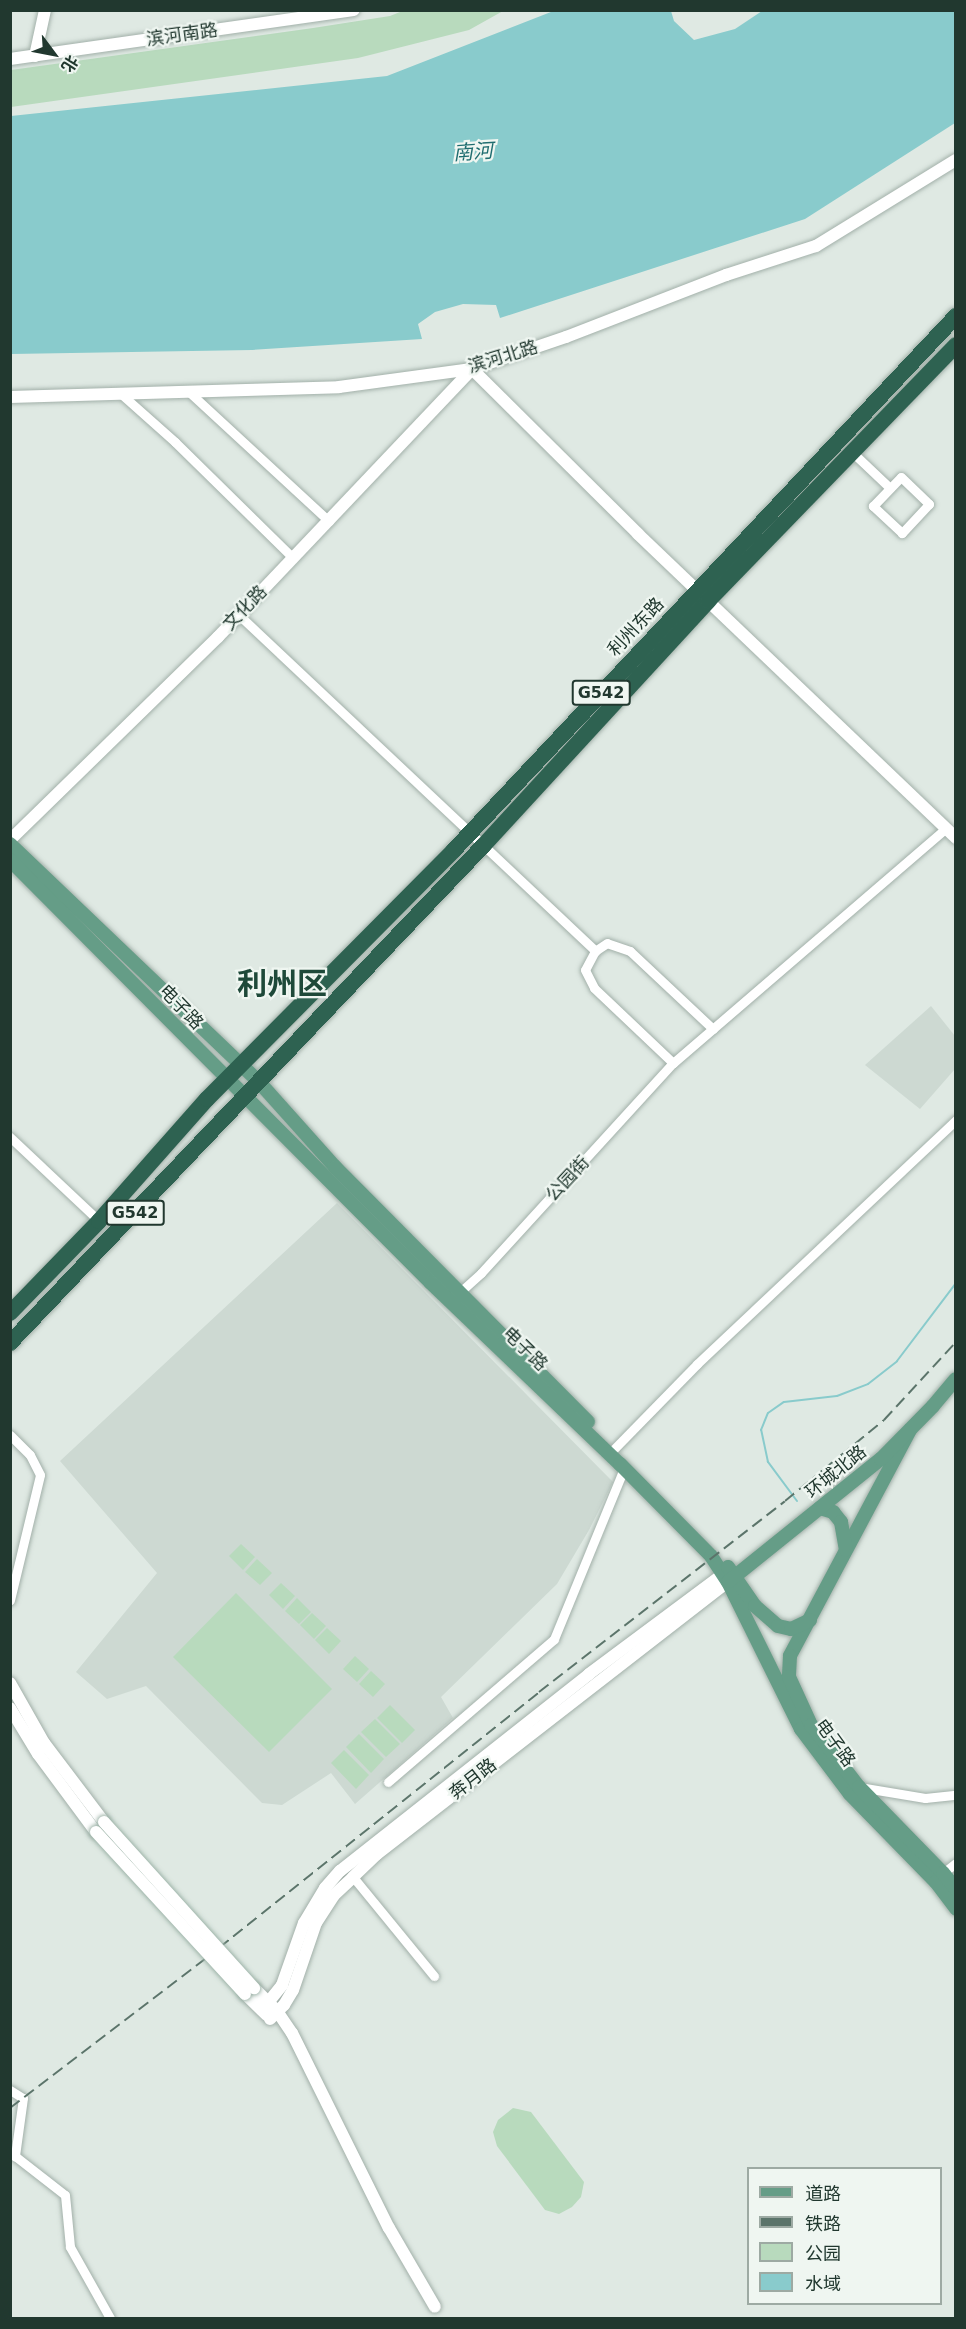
<!DOCTYPE html>
<meta charset="utf-8">
<style>
body{margin:0}
#map{position:relative;width:966px;height:2329px;overflow:hidden;background:#dfe9e3;font-family:"DejaVu Sans","Noto Sans SC",sans-serif}
div>[style]{position:absolute}
[style*='--x']{left:calc(var(--x)*1px);top:calc(var(--y)*1px);width:calc(var(--w)*1px);rotate:calc(var(--a)*1deg)}
.built>*{inset:0;background:#cdd9d2}
.green>*{inset:0;background:#b8dabd}
.water>*{inset:0;background:#89cbcc}
.stream>*{height:2px;margin:-1px;padding:0 1px;transform-origin:1px;border-radius:1px;background:#89cbcc}
.roads{filter:drop-shadow(0 0 2px #a2b0a9) drop-shadow(0 0 2px #a2b0a9)}
.street>*{height:9px;margin:-4.5px;padding:0 4.5px;transform-origin:4.5px;border-radius:4.5px;background:#fff}
.secondary>*{height:12px;margin:-6px;padding:0 6px;transform-origin:6px;border-radius:6px;background:#fff}
.primary>*{height:14px;margin:-7px;padding:0 7px;transform-origin:7px;border-radius:7px;background:#659d87}
.highway>*{height:16px;margin:-8px;padding:0 8px;transform-origin:8px;border-radius:8px;background:#2e6251}
.rail>*{height:2px;margin-top:-1px;transform-origin:0;background:repeating-linear-gradient(90deg,#5b746a 0 12px,transparent 0 18px)}
.bridges{filter:drop-shadow(0 0 2px #9eb4a9) drop-shadow(0 0 2px #9eb4a9)}
.secondary-bridge>*{height:12px;margin:-6px;padding:0 6px;transform-origin:6px;border-radius:6px;background:#fff}
span{translate:-50% -50%;white-space:nowrap;text-align:center;line-height:1.15;-webkit-text-stroke:4.5px #eff6f1;paint-order:stroke}
.shield-label span{padding:2px 4px;background:#eff6f1;border:2px solid;border-radius:4px;-webkit-text-stroke-width:0}
.shield-label{font-size:16px;color:#21382f;font-weight:700}
.street-label{font-size:18px;color:#21382f}
.water-label{font-size:20px;color:#1f6d70;font-style:italic}
.town-label{font-size:30px;color:#1e4939;font-weight:700}
.frame{position:absolute;inset:0;border:12px solid #21382f;pointer-events:none}
.legend{position:absolute;left:747px;top:2167px;width:195px;height:138px;box-sizing:border-box;background:#eff6f1;border:2px solid #9daaa3;margin:0;padding:8px 10px;list-style:none;font-size:18px;color:#21382f}
.legend li{display:flex;align-items:center;gap:12px;height:30px}
.legend b{width:30px;border:2px solid #9daaa3}
.north{position:absolute;left:24px;top:24px;width:60px;height:60px;-webkit-text-stroke:4px #eff6f1;paint-order:stroke;rotate:122deg;font-size:16px;font-weight:700;line-height:24px;text-align:center;color:#21382f}
.north::after{content:'';display:block;margin:auto;width:21px;height:27px;background:#21382f;clip-path:polygon(50% 0,100% 100%,50% 72%,0 100%)}
</style>
<div id="map">
<div class="built">
<i style="clip-path:polygon(931px 1006px,955px 1036px,955px 1069px,920px 1109px,865px 1065px)"></i>
<i style="clip-path:polygon(337px 1203px,613px 1482px,589px 1530px,557px 1584px,441px 1697px,453px 1718px,355px 1804px,331px 1773px,282px 1805px,262px 1803px,146px 1686px,107px 1699px,76px 1672px,157px 1573px,60px 1461px)"></i>
</div>
<div class="green">
<i style="clip-path:polygon(405px 10px,503px 11px,469px 30px,358px 58px,11px 107px,11px 70px,313px 28px,390px 16px)"></i>
<i style="clip-path:polygon(241px 1544px,255px 1557px,243px 1570px,229px 1556px)"></i>
<i style="clip-path:polygon(257px 1559px,272px 1573px,260px 1585px,245px 1572px)"></i>
<i style="clip-path:polygon(281px 1583px,295px 1596px,283px 1609px,269px 1595px)"></i>
<i style="clip-path:polygon(236px 1593px,332px 1689px,269px 1752px,173px 1657px)"></i>
<i style="clip-path:polygon(297px 1598px,311px 1612px,299px 1624px,285px 1611px)"></i>
<i style="clip-path:polygon(312px 1613px,326px 1626px,314px 1639px,300px 1625px)"></i>
<i style="clip-path:polygon(327px 1628px,341px 1641px,329px 1654px,315px 1640px)"></i>
<i style="clip-path:polygon(355px 1656px,369px 1669px,357px 1682px,343px 1669px)"></i>
<i style="clip-path:polygon(371px 1671px,385px 1684px,373px 1697px,359px 1684px)"></i>
<i style="clip-path:polygon(390px 1705px,415px 1730px,402px 1743px,377px 1718px)"></i>
<i style="clip-path:polygon(375px 1719px,400px 1744px,386px 1757px,361px 1732px)"></i>
<i style="clip-path:polygon(359px 1734px,384px 1759px,371px 1773px,346px 1747px)"></i>
<i style="clip-path:polygon(344px 1750px,369px 1775px,356px 1789px,331px 1763px)"></i>
<i style="clip-path:polygon(513px 2108px,531px 2112px,584px 2182px,581px 2197px,572px 2207px,559px 2214px,545px 2210px,497px 2146px,493px 2132px,498px 2120px)"></i>
</div>
<div class="water">
<i style="clip-path:polygon(556px 10px,671px 11px,674px 21px,694px 40px,735px 29px,762px 11px,955px 11px,955px 123px,805px 219px,500px 318px,496px 305px,463px 304px,435px 312px,418px 324px,422px 339px,252px 350px,11px 354px,11px 116px,387px 76px)"></i>
</div>
<div class="stream">
<i style="--x:797;--y:1501;--w:49;--a:-126.6"></i>
<i style="--x:768;--y:1462;--w:33;--a:-102"></i>
<i style="--x:761;--y:1430;--w:18;--a:-68"></i>
<i style="--x:768;--y:1413;--w:19;--a:-35"></i>
<i style="--x:784;--y:1402;--w:53;--a:-6.5"></i>
<i style="--x:837;--y:1396;--w:33;--a:-21"></i>
<i style="--x:868;--y:1384;--w:37;--a:-38"></i>
<i style="--x:897;--y:1361;--w:98;--a:-52.9"></i>
</div>
<div class="roads">
<div class="street">
<i style="--x:188;--y:391;--w:192;--a:42.7"></i>
<i style="--x:120;--y:393;--w:74;--a:41.7"></i>
<i style="--x:175;--y:442;--w:165;--a:44.5"></i>
<i style="--x:852;--y:452;--w:52;--a:43.5"></i>
<i style="--x:901;--y:477;--w:39;--a:44"></i>
<i style="--x:929;--y:504;--w:40;--a:133"></i>
<i style="--x:902;--y:533;--w:40;--a:-137"></i>
<i style="--x:873;--y:506;--w:40;--a:-46"></i>
<i style="--x:239;--y:615;--w:490;--a:43.3"></i>
<i style="--x:713;--y:1029;--w:114;--a:-136.8"></i>
<i style="--x:630;--y:951;--w:24;--a:-161"></i>
<i style="--x:607;--y:943;--w:14;--a:146"></i>
<i style="--x:595;--y:951;--w:21;--a:118"></i>
<i style="--x:585;--y:970;--w:20;--a:63"></i>
<i style="--x:594;--y:988;--w:109;--a:43.5"></i>
<i style="--x:673;--y:1063;--w:359;--a:-40.7"></i>
<i style="--x:10;--y:1137;--w:122;--a:43.3"></i>
<i style="--x:460;--y:1292;--w:28;--a:-42"></i>
<i style="--x:481;--y:1273;--w:285;--a:-47.6"></i>
<i style="--x:10;--y:1435;--w:28;--a:45"></i>
<i style="--x:30;--y:1455;--w:22;--a:63"></i>
<i style="--x:40;--y:1475;--w:129;--a:103.5"></i>
<i style="--x:615;--y:1448;--w:117;--a:-45.7"></i>
<i style="--x:697;--y:1364;--w:356;--a:-43.3"></i>
<i style="--x:388;--y:1782;--w:219;--a:-40.7"></i>
<i style="--x:554;--y:1639;--w:185;--a:-67.7"></i>
<i style="--x:859;--y:1787;--w:67;--a:9.5"></i>
<i style="--x:925;--y:1798;--w:31;--a:-6"></i>
<i style="--x:943;--y:1873;--w:16;--a:-38"></i>
<i style="--x:353;--y:1877;--w:128;--a:50.7"></i>
<i style="--x:10;--y:2090;--w:15;--a:32"></i>
<i style="--x:23;--y:2098;--w:59;--a:97.9"></i>
<i style="--x:15;--y:2156;--w:63;--a:38"></i>
<i style="--x:65;--y:2195;--w:52;--a:84.5"></i>
<i style="--x:70;--y:2247;--w:81;--a:60.6"></i>
</div>
<div class="secondary">
<i style="--x:35;--y:56;--w:47;--a:-77.7"></i>
<i style="--x:10;--y:59;--w:347;--a:-8.1"></i>
<i style="--x:10;--y:397;--w:329;--a:-1.7"></i>
<i style="--x:339;--y:387;--w:134;--a:-7.7"></i>
<i style="--x:472;--y:369;--w:99;--a:-18.8"></i>
<i style="--x:566;--y:337;--w:172;--a:-21.2"></i>
<i style="--x:726;--y:275;--w:95;--a:-17.9"></i>
<i style="--x:816;--y:246;--w:164;--a:-31.6"></i>
<i style="--x:10;--y:840;--w:291;--a:-44.3"></i>
<i style="--x:218;--y:637;--w:369;--a:-46.5"></i>
<i style="--x:472;--y:369;--w:234;--a:44.8"></i>
<i style="--x:638;--y:534;--w:440;--a:43.7"></i>
<i style="--x:10;--y:1683;--w:69;--a:60.5"></i>
<i style="--x:44;--y:1743;--w:99;--a:52.8"></i>
<i style="--x:10;--y:1708;--w:54;--a:58.7"></i>
<i style="--x:38;--y:1754;--w:97;--a:53.4"></i>
<i style="--x:254;--y:1988;--w:33;--a:45"></i>
<i style="--x:277;--y:2011;--w:27;--a:56"></i>
<i style="--x:292;--y:2033;--w:218;--a:63.6"></i>
<i style="--x:389;--y:2228;--w:91;--a:59.8"></i>
<i style="--x:245;--y:1994;--w:30;--a:44"></i>
<i style="--x:262;--y:2010;--w:32;--a:-51"></i>
<i style="--x:282;--y:1985;--w:66;--a:-70.5"></i>
<i style="--x:304;--y:1923;--w:41;--a:-59"></i>
<i style="--x:325;--y:1888;--w:23;--a:-49"></i>
<i style="--x:340;--y:1871;--w:318;--a:-38.3"></i>
<i style="--x:589;--y:1674;--w:167;--a:-36.7"></i>
<i style="--x:270;--y:2019;--w:20;--a:-45"></i>
<i style="--x:284;--y:2005;--w:17;--a:-59"></i>
<i style="--x:293;--y:1990;--w:71;--a:-71.1"></i>
<i style="--x:316;--y:1923;--w:33;--a:-57"></i>
<i style="--x:334;--y:1895;--w:26;--a:-43"></i>
<i style="--x:353;--y:1877;--w:33;--a:-44"></i>
<i style="--x:377;--y:1854;--w:444;--a:-37.8"></i>
</div>
<div class="primary">
<i style="--x:10;--y:844;--w:344;--a:43.7"></i>
<i style="--x:259;--y:1082;--w:114;--a:48.2"></i>
<i style="--x:335;--y:1167;--w:359;--a:45.2"></i>
<i style="--x:10;--y:860;--w:597;--a:45.14"></i>
<i style="--x:431;--y:1283;--w:262;--a:43.8"></i>
<i style="--x:620;--y:1464;--w:129;--a:45.3"></i>
<i style="--x:711;--y:1556;--w:31;--a:57"></i>
<i style="--x:728;--y:1582;--w:164;--a:63.6"></i>
<i style="--x:801;--y:1729;--w:81;--a:53"></i>
<i style="--x:850;--y:1794;--w:123;--a:45.7"></i>
<i style="--x:936;--y:1882;--w:34;--a:53"></i>
<i style="--x:910;--y:1430;--w:256;--a:118"></i>
<i style="--x:790;--y:1656;--w:21;--a:93"></i>
<i style="--x:789;--y:1677;--w:53;--a:65.4"></i>
<i style="--x:811;--y:1725;--w:78;--a:52.3"></i>
<i style="--x:859;--y:1787;--w:120;--a:45.7"></i>
<i style="--x:943;--y:1873;--w:21;--a:51"></i>
<i style="--x:820;--y:1508;--w:14;--a:17"></i>
<i style="--x:833;--y:1512;--w:13;--a:51"></i>
<i style="--x:841;--y:1522;--w:28;--a:80"></i>
<i style="--x:728;--y:1567;--w:47;--a:55.3"></i>
<i style="--x:755;--y:1606;--w:30;--a:41"></i>
<i style="--x:778;--y:1626;--w:13;--a:13"></i>
<i style="--x:791;--y:1629;--w:21;--a:-25"></i>
<i style="--x:729;--y:1581;--w:195;--a:-38.8"></i>
<i style="--x:881;--y:1459;--w:74;--a:-45.5"></i>
<i style="--x:933;--y:1406;--w:35;--a:-50"></i>
</div>
<div class="highway">
<i style="--x:10;--y:1313;--w:128;--a:-45.9"></i>
<i style="--x:99;--y:1221;--w:163;--a:-48.5"></i>
<i style="--x:207;--y:1099;--w:351;--a:-45.2"></i>
<i style="--x:454;--y:850;--w:733;--a:-46.77"></i>
<i style="--x:10;--y:1343;--w:686;--a:-46.42"></i>
<i style="--x:483;--y:846;--w:333;--a:-47.4"></i>
<i style="--x:708;--y:601;--w:356;--a:-45.9"></i>
</div>
</div>
<div class="rail">
<i style="--x:10;--y:2108;--w:245;--a:-37.4"></i>
<i style="--x:205;--y:1959;--w:428;--a:-38.6"></i>
<i style="--x:539;--y:1692;--w:311;--a:-37.8"></i>
<i style="--x:785;--y:1501;--w:128;--a:-39.3"></i>
<i style="--x:884;--y:1420;--w:106;--a:-47.3"></i>
</div>
<div class="bridges">
<div class="secondary-bridge">
<i style="--x:104;--y:1822;--w:224;--a:47.9"></i>
<i style="--x:96;--y:1832;--w:220;--a:47.4"></i>
</div>
</div>
<div class="shield-label">
<span style="left:601px;top:693px">G542</span>
<span style="left:135px;top:1213px">G542</span>
</div>
<div class="street-label">
<span style="left:182px;top:35px;rotate:-8deg">滨河南路</span>
<span style="left:503px;top:357px;rotate:-17deg">滨河北路</span>
<span style="left:245px;top:608px;rotate:-46deg">文化路</span>
<span style="left:636px;top:627px;rotate:-47deg">利州东路</span>
<span style="left:181px;top:1007px;rotate:46deg">电子路</span>
<span style="left:568px;top:1179px;rotate:-47deg">公园街</span>
<span style="left:525px;top:1349px;rotate:44deg">电子路</span>
<span style="left:836px;top:1472px;rotate:-39deg">环城北路</span>
<span style="left:835px;top:1743px;rotate:54deg">电子路</span>
<span style="left:473px;top:1779px;rotate:-38deg">奔月路</span>
</div>
<div class="water-label">
<span style="left:473px;top:152px;rotate:-4deg">南河</span>
</div>
<div class="town-label">
<span style="left:282px;top:984px">利州区</span>
</div>
<div class="frame"></div>
<ul class="legend">
<li><b style="height:8px;background:#659d87"></b>道路</li>
<li><b style="height:8px;background:#5b746a"></b>铁路</li>
<li><b style="height:16px;background:#b8dabd"></b>公园</li>
<li><b style="height:16px;background:#89cbcc"></b>水域</li>
</ul>
<div class="north">北</div>
</div>
